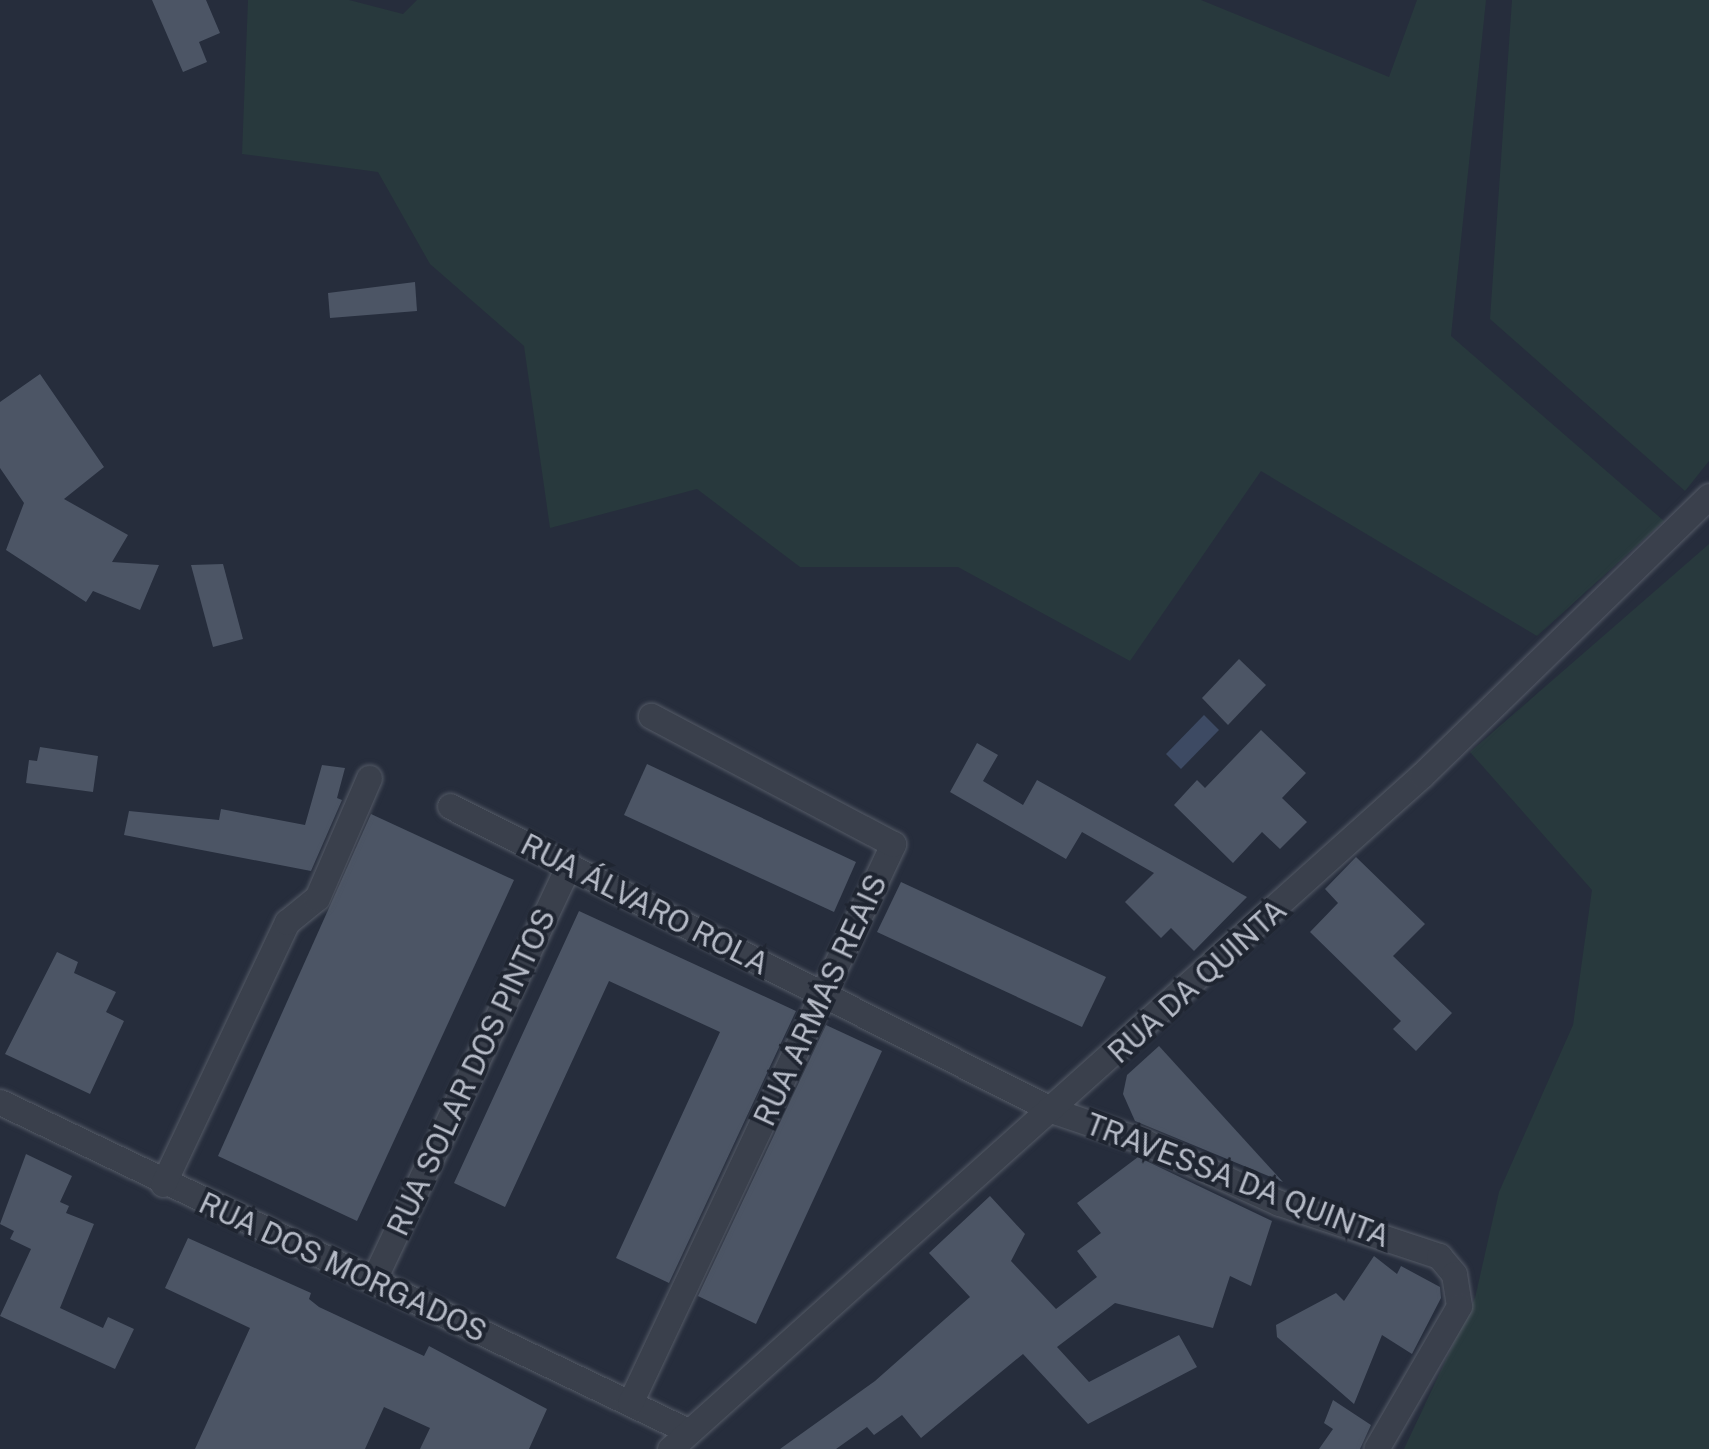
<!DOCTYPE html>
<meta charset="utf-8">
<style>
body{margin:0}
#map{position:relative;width:1709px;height:1449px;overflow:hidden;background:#262d3c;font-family:"Public Sans",sans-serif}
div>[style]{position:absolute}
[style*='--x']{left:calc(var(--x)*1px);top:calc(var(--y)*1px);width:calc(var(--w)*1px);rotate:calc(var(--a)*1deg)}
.green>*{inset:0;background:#28393d}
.water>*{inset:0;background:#3d4a63}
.building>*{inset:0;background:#4c5565}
.roads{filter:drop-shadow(0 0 2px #555b67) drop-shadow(0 0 2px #555b67)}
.street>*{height:25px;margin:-12.5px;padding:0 12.5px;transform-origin:12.5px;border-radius:12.5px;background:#3a404c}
span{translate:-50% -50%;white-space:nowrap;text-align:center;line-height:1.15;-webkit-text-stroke:8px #1f2531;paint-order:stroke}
.street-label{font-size:30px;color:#b6bbc7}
</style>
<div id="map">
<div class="green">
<i style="clip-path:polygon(248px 0,349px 0,403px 14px,417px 0,1201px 0,1389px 77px,1417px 0,1486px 0,1451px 336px,1664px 521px,1537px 636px,1261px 471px,1130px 661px,958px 567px,800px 567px,697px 489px,550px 528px,524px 346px,430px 264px,378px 172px,242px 154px)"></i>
<i style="clip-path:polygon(1512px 0,1709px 0,1709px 461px,1685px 491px,1490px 319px)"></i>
<i style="clip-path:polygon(1709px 544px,1709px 1449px,1404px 1449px,1475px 1298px,1499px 1192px,1573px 1025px,1592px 890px,1470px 752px)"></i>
</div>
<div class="water">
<i style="clip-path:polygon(1204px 715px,1219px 730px,1181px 769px,1166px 754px)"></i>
</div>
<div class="building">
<i style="clip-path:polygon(152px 0,206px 0,220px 33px,199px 42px,207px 62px,183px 72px)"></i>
<i style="clip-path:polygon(415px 282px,417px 311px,330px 318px,328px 293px)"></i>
<i style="clip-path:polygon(40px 374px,104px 467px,64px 499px,128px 535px,112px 562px,159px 565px,140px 610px,93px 591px,86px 602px,6px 550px,24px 503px,0 468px,0 402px)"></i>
<i style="clip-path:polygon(223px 564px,243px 639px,213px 647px,191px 565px)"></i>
<i style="clip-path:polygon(1239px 659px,1266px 685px,1228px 725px,1202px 698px)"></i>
<i style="clip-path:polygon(1261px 730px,1306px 773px,1282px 798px,1307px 822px,1280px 849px,1262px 832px,1233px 863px,1174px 805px,1197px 780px,1205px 788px)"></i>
<i style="clip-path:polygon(977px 743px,998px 755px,983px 781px,1023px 805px,1037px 780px,1247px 897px,1194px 951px,1171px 928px,1161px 938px,1125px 902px,1154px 873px,1082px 832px,1066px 859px,950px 792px)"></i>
<i style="clip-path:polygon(40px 747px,98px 756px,93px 792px,26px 783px,29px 760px,37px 761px)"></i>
<i style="clip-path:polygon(647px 764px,856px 862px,834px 912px,624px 815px)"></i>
<i style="clip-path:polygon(322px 765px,345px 768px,337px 798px,342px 800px,311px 871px,124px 835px,129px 811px,219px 820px,221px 809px,305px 825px)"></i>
<i style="clip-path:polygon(371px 814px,514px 880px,357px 1221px,218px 1156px)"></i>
<i style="clip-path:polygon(1356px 857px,1425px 924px,1393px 956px,1452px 1013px,1416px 1051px,1393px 1029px,1401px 1021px,1310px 932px,1338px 903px,1325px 889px)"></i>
<i style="clip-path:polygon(901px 882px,1106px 977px,1082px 1027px,877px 932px)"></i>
<i style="clip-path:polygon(579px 911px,796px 1011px,669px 1283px,616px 1258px,720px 1032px,609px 981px,505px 1207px,454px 1183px)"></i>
<i style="clip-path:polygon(57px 952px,78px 962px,74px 973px,116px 992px,106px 1012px,124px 1021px,90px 1094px,5px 1054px)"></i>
<i style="clip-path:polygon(826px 1025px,882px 1051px,756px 1324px,698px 1296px)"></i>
<i style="clip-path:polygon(1159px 1046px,1283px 1182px,1135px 1121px,1123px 1094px,1127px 1075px)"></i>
<i style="clip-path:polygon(26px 1154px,72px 1176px,60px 1202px,69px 1206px,66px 1213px,94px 1224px,60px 1308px,103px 1328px,108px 1317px,134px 1329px,115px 1369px,0 1316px,31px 1249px,10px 1239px,14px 1231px,0 1224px)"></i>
<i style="clip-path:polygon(1138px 1157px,1272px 1221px,1251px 1286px,1230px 1276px,1213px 1328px,1115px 1303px,1057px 1347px,1089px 1382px,1179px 1335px,1197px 1367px,1088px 1424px,1023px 1354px,921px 1438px,902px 1415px,874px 1435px,867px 1427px,836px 1449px,780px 1449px,875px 1381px,970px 1297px,929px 1253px,990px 1196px,1025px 1234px,1011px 1261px,1056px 1309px,1097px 1277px,1077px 1251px,1101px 1233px,1077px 1203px)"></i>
<i style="clip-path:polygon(188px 1238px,311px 1293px,309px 1299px,319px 1307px,424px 1356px,429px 1346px,547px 1409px,529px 1449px,420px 1449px,430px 1428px,384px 1407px,365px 1449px,195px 1449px,250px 1328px,165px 1288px)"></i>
<i style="clip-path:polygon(1374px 1256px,1397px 1274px,1401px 1266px,1440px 1287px,1441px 1298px,1412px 1354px,1382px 1335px,1354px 1404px,1277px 1337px,1276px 1325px,1336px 1293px,1344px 1301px)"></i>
<i style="clip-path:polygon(1333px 1400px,1371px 1425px,1360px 1449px,1319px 1449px,1333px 1429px,1324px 1423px)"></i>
</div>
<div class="roads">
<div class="street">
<i style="--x:450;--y:806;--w:677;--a:26.79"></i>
<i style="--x:1054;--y:1111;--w:96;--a:18.8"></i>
<i style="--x:1145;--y:1142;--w:147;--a:24.5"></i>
<i style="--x:1279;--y:1203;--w:169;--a:18.3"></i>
<i style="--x:1439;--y:1256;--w:23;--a:50"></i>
<i style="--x:1454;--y:1274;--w:32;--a:81"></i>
<i style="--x:1459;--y:1306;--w:165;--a:120.1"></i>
<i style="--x:0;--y:1102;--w:763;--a:25.56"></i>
<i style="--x:163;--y:1184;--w:290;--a:-64.7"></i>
<i style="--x:287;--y:922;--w:38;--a:-39"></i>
<i style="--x:317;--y:898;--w:131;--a:-66.6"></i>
<i style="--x:374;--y:1279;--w:458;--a:-64.8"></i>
<i style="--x:630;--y:1403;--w:618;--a:-64.8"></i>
<i style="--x:893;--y:844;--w:274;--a:-152.1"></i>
<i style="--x:670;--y:1449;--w:1010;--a:-41.87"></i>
<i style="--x:1422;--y:775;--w:400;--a:-44.2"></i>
</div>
</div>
<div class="street-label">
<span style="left:645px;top:904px;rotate:27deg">RUA ÁLVARO ROLA</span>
<span style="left:1197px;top:981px;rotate:-42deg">RUA DA QUINTA</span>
<span style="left:820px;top:1000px;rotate:-65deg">RUA ARMAS REAIS</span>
<span style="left:471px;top:1072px;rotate:-65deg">RUA SOLAR DOS PINTOS</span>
<span style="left:1238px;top:1180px;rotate:21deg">TRAVESSA DA QUINTA</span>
<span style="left:343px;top:1267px;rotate:25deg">RUA DOS MORGADOS</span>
</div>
</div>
